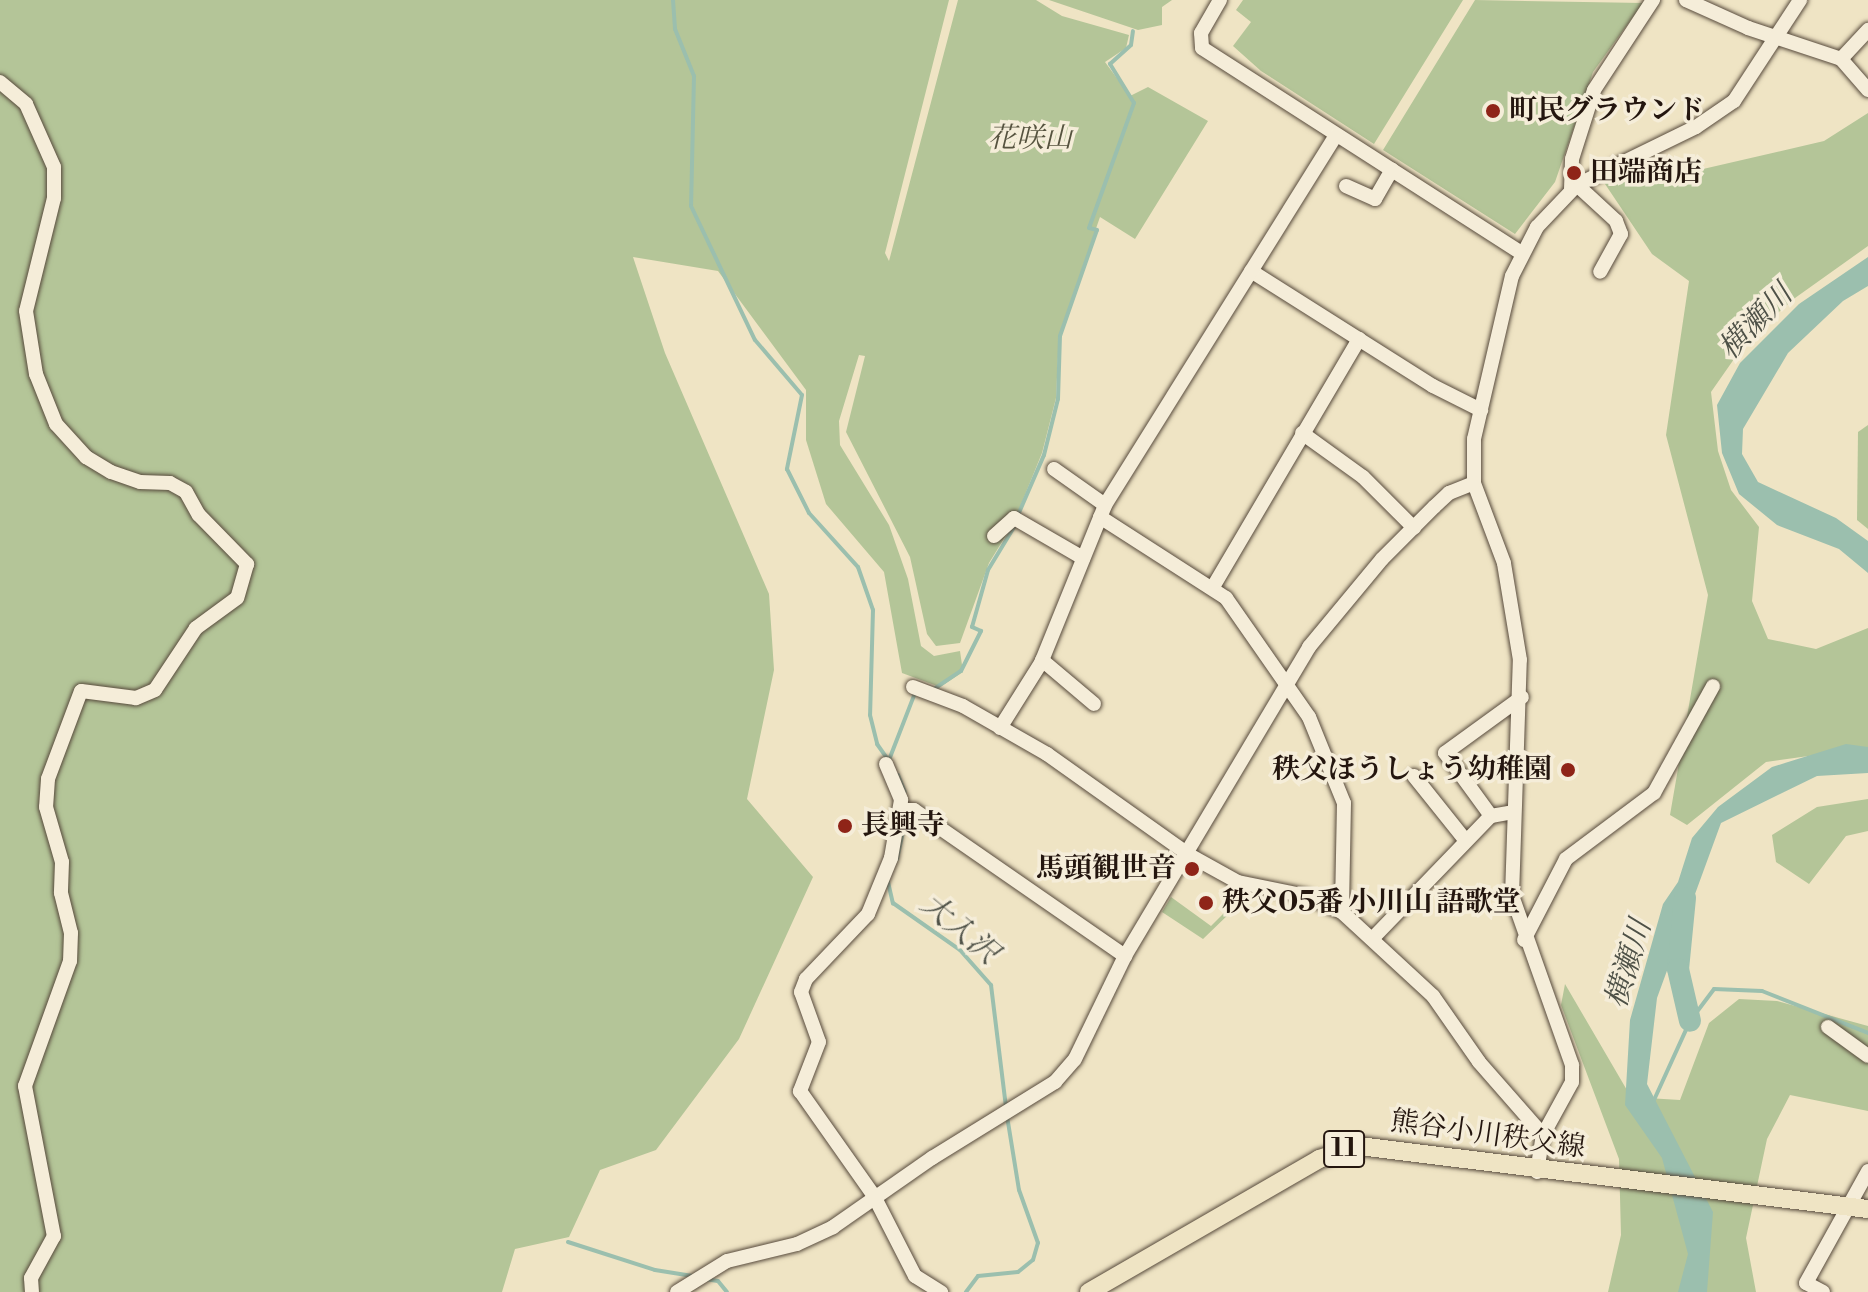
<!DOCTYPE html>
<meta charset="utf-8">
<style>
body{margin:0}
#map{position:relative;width:1868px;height:1292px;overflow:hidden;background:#efe4c4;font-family:"Libre Bodoni","Noto Serif JP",serif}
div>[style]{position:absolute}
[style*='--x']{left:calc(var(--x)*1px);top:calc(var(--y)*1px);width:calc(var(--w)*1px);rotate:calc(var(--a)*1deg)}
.green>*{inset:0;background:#b4c598}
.water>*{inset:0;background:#9bbfae}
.stream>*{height:4px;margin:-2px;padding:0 2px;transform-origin:2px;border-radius:2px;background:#9bbfae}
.river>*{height:22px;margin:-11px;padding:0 11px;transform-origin:11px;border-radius:11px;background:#9bbfae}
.roads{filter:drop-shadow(0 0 2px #574a3c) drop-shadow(0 0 2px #574a3c)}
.minor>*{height:14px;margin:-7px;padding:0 7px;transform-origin:7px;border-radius:7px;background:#f5edd9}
.major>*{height:18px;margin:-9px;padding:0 9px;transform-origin:9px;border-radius:9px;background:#efe4c4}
.dots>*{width:22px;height:22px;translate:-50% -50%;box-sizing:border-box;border:4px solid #f5edd9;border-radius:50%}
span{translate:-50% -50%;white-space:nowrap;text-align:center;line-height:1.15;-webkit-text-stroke:7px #f5edd9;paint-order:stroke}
.shield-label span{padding:2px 6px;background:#f5edd9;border:2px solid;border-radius:6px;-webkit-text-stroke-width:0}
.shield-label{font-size:26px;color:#24160f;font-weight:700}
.poi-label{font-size:28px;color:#24160f;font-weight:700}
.left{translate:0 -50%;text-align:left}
.right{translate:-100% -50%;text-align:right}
.park-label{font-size:28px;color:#56533f;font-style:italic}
.street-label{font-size:28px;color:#24160f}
.water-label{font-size:30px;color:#4e5147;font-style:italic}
</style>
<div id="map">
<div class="green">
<i style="clip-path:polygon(0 0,949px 0,885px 253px,889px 261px,958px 0,1036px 0,1062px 16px,1129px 35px,1126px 48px,1105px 62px,1130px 96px,1148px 87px,1208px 121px,1135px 239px,1100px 217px,1059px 335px,1056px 398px,1042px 453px,1013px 524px,989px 563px,960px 643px,936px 646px,927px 634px,910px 557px,846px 432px,865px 356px,859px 355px,839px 421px,840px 445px,889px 525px,908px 579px,921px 646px,934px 656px,960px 651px,963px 672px,940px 687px,902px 673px,884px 572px,826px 504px,806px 440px,806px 390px,718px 271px,633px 257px,665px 353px,769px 594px,774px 670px,747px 799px,813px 877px,739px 1039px,656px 1150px,600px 1170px,569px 1237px,515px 1249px,502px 1292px,0 1292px)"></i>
<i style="clip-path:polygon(1049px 0,1172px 0,1162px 7px,1162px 25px,1138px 30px)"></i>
<i style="clip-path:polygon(1243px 0,1463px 0,1374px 144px,1261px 71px,1233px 46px,1251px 22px,1236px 10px)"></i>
<i style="clip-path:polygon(1475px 0,1643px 3px,1593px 72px,1555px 182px,1515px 234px,1383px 150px)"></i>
<i style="clip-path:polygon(1868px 113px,1868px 246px,1795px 298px,1748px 339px,1711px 392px,1718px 451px,1731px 490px,1759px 527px,1752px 601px,1768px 639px,1816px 649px,1868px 628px,1868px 759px,1823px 754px,1766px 762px,1687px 825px,1670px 815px,1708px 595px,1666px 435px,1689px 281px,1652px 254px,1603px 181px,1642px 163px,1655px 164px,1666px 182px,1677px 175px,1824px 141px)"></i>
<i style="clip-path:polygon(1868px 425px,1868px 529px,1857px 520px,1858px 432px)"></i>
<i style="clip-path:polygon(1868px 799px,1868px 831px,1846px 836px,1809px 884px,1776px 862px,1772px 835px,1817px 807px)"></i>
<i style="clip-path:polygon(1171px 897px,1211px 926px,1228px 909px,1231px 912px,1203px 939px,1162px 912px)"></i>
<i style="clip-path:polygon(1565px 984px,1631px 1097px,1680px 1100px,1709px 1023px,1739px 999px,1777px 1001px,1868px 1026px,1868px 1111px,1790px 1095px,1767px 1139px,1746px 1238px,1756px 1292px,1608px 1292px,1621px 1235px,1619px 1159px,1561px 1005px)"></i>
</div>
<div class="water">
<i style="clip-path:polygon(1868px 257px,1868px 286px,1843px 301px,1788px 353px,1743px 429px,1742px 454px,1758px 482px,1836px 518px,1868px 541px,1868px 573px,1839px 549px,1777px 525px,1739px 494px,1722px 453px,1717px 405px,1740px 363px,1799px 304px)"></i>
<i style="clip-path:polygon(1846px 744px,1868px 747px,1868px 773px,1817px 776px,1721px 823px,1657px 998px,1647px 1084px,1713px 1212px,1707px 1292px,1678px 1292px,1688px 1254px,1662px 1158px,1625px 1105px,1630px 1020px,1663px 904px,1678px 882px,1692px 838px,1718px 807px,1772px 767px)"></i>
</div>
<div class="stream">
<i style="--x:673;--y:0;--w:29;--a:86"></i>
<i style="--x:675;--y:29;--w:51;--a:68"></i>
<i style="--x:694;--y:76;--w:130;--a:91.3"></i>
<i style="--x:691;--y:206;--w:148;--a:64.5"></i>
<i style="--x:755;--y:340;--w:72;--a:49.5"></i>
<i style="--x:802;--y:395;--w:76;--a:101.5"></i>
<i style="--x:787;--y:469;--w:49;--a:63.4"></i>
<i style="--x:809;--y:513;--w:73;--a:47.8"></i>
<i style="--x:858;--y:567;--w:46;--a:70.8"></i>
<i style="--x:873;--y:610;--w:105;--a:91.6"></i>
<i style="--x:870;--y:715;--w:30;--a:76"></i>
<i style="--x:877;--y:744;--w:21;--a:55"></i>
<i style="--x:1018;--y:515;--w:65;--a:-66.6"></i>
<i style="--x:1044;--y:455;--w:58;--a:-76"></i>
<i style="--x:1058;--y:399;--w:63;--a:-88.2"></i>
<i style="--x:1060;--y:336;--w:112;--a:-70.8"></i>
<i style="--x:1097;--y:230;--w:8;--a:-166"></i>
<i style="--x:1089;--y:228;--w:133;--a:-70.2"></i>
<i style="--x:1134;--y:103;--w:46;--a:-121.6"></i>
<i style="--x:1110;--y:64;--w:28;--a:-42"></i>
<i style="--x:1131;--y:45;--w:14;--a:-82"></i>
<i style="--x:931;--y:691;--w:36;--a:-34"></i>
<i style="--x:961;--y:671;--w:45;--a:-63.4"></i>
<i style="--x:981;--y:631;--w:10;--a:-156"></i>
<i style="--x:972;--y:627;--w:59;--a:-74.3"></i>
<i style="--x:988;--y:570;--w:50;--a:-58.8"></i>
<i style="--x:889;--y:760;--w:72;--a:-68.8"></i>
<i style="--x:898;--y:775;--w:18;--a:68"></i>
<i style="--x:897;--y:859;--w:47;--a:-77.7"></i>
<i style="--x:888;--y:882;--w:22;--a:77"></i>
<i style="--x:893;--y:903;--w:82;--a:35"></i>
<i style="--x:960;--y:950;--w:47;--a:48.5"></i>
<i style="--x:991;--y:985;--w:123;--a:83"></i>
<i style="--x:1654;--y:1100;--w:87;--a:-65.5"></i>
<i style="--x:1690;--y:1021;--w:40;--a:-53"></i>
<i style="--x:1714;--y:989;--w:48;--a:2.4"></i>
<i style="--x:1762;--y:991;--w:114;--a:21.6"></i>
<i style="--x:568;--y:1242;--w:91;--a:17.8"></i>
<i style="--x:655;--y:1270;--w:38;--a:9"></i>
<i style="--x:705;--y:1279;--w:13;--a:9"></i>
<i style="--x:718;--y:1281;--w:14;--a:51"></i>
<i style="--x:966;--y:1292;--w:20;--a:-53"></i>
<i style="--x:978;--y:1276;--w:40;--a:-5.7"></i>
<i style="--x:1018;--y:1272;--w:19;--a:-39"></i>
<i style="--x:1033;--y:1260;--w:18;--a:-74"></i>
<i style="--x:1038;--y:1243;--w:56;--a:-109.7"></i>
<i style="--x:1019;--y:1190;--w:75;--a:-99.2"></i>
</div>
<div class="river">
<i style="--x:1685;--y:898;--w:71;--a:95.6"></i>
<i style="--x:1678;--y:969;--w:53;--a:77"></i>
</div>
<div class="roads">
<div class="minor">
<i style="--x:1220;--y:0;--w:38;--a:120"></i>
<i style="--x:1201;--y:33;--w:15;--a:86"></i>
<i style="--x:1202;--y:48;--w:379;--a:32.7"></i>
<i style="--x:1686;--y:0;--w:68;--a:24.3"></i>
<i style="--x:1748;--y:28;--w:98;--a:18.4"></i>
<i style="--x:1841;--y:59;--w:41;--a:48.9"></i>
<i style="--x:1841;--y:59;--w:40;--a:-47"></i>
<i style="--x:0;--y:82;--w:34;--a:40"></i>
<i style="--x:26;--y:104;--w:69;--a:66"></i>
<i style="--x:54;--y:167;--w:31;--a:90"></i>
<i style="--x:54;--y:198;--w:116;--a:103.9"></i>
<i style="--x:26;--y:311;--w:64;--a:81"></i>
<i style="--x:36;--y:374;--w:54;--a:68.2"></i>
<i style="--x:56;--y:424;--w:45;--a:47.7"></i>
<i style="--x:86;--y:457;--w:29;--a:31"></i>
<i style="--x:111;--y:472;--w:31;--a:19"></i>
<i style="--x:140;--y:482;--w:30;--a:2"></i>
<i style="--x:170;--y:483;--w:18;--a:29"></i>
<i style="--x:186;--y:492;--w:26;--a:61"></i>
<i style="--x:199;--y:515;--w:69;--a:45.6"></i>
<i style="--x:247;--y:564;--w:35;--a:106"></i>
<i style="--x:237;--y:598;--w:51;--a:143.8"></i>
<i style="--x:196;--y:628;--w:74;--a:123.5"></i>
<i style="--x:155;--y:690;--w:21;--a:157"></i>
<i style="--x:136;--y:698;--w:55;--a:-172.7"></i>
<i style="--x:81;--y:691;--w:94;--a:110.6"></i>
<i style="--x:48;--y:779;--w:28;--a:94"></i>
<i style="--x:46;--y:807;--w:57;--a:73.8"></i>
<i style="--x:62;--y:862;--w:31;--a:92"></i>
<i style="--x:61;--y:893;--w:41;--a:76"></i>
<i style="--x:71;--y:933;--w:28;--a:92"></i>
<i style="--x:70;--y:961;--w:133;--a:109.8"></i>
<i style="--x:25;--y:1086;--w:153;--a:79.1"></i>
<i style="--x:54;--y:1236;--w:48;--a:118.7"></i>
<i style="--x:31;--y:1278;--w:14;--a:86"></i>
<i style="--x:1577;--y:185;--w:53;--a:42.7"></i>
<i style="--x:1616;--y:221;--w:14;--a:69"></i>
<i style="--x:1621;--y:234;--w:43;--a:118.9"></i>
<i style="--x:1346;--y:186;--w:32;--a:24"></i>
<i style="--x:1375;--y:199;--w:34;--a:-60"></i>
<i style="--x:1571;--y:189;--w:30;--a:-88"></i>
<i style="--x:1572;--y:159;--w:72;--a:-72.3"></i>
<i style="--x:1594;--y:90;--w:108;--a:-56.8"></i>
<i style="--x:1251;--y:271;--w:215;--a:32.3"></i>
<i style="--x:1433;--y:386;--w:54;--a:26.6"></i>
<i style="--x:1302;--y:433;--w:75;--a:35.8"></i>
<i style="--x:1363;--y:477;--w:72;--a:45"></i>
<i style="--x:1054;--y:469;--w:62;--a:35.2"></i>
<i style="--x:1100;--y:517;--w:150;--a:32.7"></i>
<i style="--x:1226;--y:598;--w:145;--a:55.1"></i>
<i style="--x:1309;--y:717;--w:93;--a:67.9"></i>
<i style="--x:1344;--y:803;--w:109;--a:91.1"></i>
<i style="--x:994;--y:536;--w:27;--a:-42"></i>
<i style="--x:1014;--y:518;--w:80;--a:30.1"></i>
<i style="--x:1213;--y:587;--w:288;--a:-59.5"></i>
<i style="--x:1042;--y:660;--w:68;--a:40.2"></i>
<i style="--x:913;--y:687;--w:53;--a:20.8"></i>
<i style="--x:963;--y:706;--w:97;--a:29.7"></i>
<i style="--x:1047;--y:754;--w:174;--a:35.4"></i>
<i style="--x:1189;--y:855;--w:56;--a:28.9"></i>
<i style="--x:1238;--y:882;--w:69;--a:11.6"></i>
<i style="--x:1306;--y:896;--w:39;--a:24"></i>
<i style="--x:1342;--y:912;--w:124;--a:42.7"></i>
<i style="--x:1433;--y:996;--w:80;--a:55.1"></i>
<i style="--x:1479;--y:1062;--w:97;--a:48.8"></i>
<i style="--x:1000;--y:728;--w:77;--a:-57.8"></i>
<i style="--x:1041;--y:663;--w:170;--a:-67.9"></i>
<i style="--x:1105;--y:505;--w:436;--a:-58"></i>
<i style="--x:886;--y:764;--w:39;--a:67"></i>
<i style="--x:901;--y:800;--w:59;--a:99.8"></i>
<i style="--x:891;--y:858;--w:61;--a:112.3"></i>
<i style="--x:868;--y:914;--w:90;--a:133.6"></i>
<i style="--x:806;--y:979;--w:14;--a:111"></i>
<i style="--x:801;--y:992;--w:53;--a:70.2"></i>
<i style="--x:819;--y:1042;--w:53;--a:111.2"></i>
<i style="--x:800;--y:1091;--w:128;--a:54.8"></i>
<i style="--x:874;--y:1196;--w:90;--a:62.9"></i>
<i style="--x:915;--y:1276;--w:31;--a:32"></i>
<i style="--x:1414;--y:776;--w:83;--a:51.3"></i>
<i style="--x:900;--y:810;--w:14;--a:0"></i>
<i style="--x:914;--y:810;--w:257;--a:34.7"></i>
<i style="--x:1491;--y:816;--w:78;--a:-126.1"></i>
<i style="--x:1445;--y:753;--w:95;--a:-36"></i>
<i style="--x:1373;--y:938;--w:170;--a:-46"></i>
<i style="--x:1491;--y:816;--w:22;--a:-10"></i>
<i style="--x:1524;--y:940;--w:91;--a:-62.6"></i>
<i style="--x:1566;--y:859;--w:110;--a:-36.9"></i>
<i style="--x:1654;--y:793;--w:122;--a:-61.1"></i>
<i style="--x:1828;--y:1027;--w:49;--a:35.9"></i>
<i style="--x:1537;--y:1172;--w:37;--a:-81"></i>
<i style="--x:1543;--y:1135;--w:60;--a:-61.3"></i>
<i style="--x:1572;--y:1082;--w:17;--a:-90"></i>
<i style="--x:1572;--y:1065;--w:179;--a:-109.5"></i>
<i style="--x:1512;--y:896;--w:236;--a:-88.1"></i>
<i style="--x:1520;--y:660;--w:98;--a:-99.4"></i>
<i style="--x:1504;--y:563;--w:85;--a:-110.6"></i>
<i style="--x:1474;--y:483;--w:44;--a:-90"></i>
<i style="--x:1474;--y:439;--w:167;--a:-76.9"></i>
<i style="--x:1512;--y:276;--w:55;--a:-63"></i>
<i style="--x:1537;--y:227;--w:58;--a:-46.4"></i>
<i style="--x:1577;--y:185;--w:132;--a:-26"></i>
<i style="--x:1696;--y:127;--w:46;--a:-34.4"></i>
<i style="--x:1734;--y:101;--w:121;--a:-56.8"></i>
<i style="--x:677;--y:1292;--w:59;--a:-31.8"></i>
<i style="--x:727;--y:1261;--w:72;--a:-13.7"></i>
<i style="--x:797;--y:1244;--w:40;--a:-25"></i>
<i style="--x:833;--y:1227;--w:121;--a:-34.9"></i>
<i style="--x:932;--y:1158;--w:145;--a:-31.7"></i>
<i style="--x:1055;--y:1082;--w:30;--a:-49"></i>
<i style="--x:1075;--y:1059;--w:114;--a:-64.1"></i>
<i style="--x:1125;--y:956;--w:360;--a:-59.2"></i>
<i style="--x:1309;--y:647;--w:114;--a:-50.3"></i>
<i style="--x:1382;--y:559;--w:74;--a:-45"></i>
<i style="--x:1434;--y:507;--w:21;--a:-43"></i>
<i style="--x:1449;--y:493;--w:27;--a:-22"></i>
<i style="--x:1823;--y:1292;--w:19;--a:-152"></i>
<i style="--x:1806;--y:1283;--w:128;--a:-61"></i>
</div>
<div class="major">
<i style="--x:1089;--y:1292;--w:266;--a:-30"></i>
<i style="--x:1319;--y:1159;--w:42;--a:-18"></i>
<i style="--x:1359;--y:1146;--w:513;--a:7.06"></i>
</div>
</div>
<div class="dots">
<i style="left:1493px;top:111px;background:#8f2418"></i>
<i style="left:1574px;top:173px;background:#8f2418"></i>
<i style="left:1568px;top:770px;background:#8f2418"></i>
<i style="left:845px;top:826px;background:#8f2418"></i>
<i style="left:1192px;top:869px;background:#8f2418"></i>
<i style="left:1206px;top:903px;background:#8f2418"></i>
</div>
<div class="shield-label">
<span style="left:1344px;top:1149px">11</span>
</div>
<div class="poi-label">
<span class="left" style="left:1509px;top:111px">町民グラウンド</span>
<span class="left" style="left:1590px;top:173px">田端商店</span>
<span class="right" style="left:1552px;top:770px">秩父ほうしょう幼稚園</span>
<span class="left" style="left:861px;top:826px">長興寺</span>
<span class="right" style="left:1176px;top:869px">馬頭観世音</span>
<span class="left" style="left:1222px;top:903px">秩父05番 小川山 語歌堂</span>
</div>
<div class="park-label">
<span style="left:1030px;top:139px">花咲山</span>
</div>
<div class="street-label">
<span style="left:1488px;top:1135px;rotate:8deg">熊谷小川秩父線</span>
</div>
<div class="water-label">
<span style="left:1756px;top:322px;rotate:-46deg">横瀬川</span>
<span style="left:959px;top:929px;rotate:40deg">大入沢</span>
<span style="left:1629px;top:964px;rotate:-73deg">横瀬川</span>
</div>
</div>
